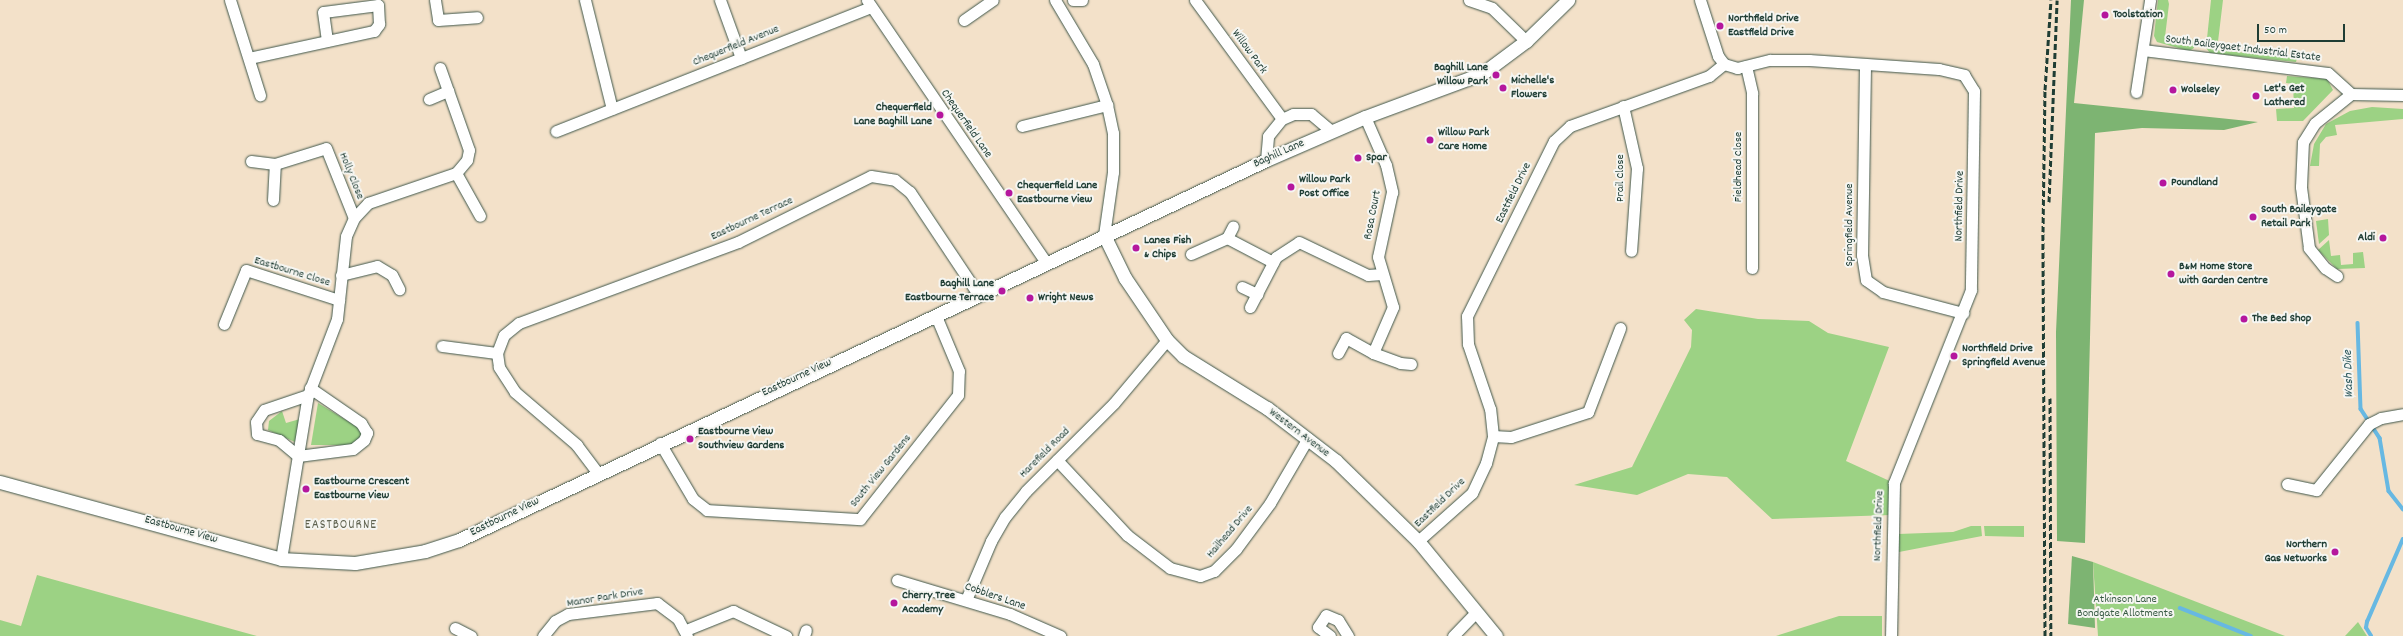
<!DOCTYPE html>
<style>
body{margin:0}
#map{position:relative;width:2403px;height:636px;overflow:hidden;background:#f3e1c9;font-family:Dekko,sans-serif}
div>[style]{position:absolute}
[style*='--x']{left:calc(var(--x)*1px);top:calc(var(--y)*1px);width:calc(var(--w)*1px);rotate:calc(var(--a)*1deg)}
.green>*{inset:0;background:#9cd284}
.forest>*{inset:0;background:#7db472}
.stream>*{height:3.5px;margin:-1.75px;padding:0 1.75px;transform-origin:1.75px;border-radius:1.75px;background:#67b8e2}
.roads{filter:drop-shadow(0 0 1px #3f564a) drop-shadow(0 0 1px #3f564a)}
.minor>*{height:11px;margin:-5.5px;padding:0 5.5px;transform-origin:5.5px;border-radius:5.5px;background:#fff}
.tertiary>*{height:13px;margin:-6.5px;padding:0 6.5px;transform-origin:6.5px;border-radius:6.5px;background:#fff}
.rail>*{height:3px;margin-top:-1.5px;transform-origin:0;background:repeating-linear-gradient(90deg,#1f3d34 0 6px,transparent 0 9px)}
.dots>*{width:11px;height:11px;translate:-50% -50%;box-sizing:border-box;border:2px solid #f6f6f2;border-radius:50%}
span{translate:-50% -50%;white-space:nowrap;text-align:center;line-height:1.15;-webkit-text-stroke:4px #f6f6f2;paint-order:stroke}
.poi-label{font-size:12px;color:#1f3d34;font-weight:700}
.left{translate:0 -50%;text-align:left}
.right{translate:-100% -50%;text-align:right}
.street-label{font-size:12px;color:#1f3d34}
.park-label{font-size:12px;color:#385b44}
.water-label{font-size:13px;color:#315c60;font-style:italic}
.neighbourhood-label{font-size:13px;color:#606350;letter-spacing:1px}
.scale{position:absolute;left:2257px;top:24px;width:88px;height:18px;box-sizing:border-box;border:2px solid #1f3d34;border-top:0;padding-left:5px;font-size:12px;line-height:14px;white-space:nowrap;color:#1f3d34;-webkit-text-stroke:3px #f6f6f2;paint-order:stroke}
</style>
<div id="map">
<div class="green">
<i style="clip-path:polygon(2158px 0,2168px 0,2169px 4px,2165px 37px,2173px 38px,2173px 44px,2191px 46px,2193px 38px,2194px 48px,2189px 51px,2157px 42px,2154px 36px)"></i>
<i style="clip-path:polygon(2211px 0,2223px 0,2217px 50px,2297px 58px,2296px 62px,2210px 53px,2206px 48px)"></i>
<i style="clip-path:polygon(2287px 76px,2327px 79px,2333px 90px,2303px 121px,2277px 121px,2276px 109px,2294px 108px,2293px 84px,2286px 83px)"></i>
<i style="clip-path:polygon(2372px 107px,2403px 109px,2403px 119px,2335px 125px,2337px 135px,2326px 137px,2320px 144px,2319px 166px,2310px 166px,2314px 144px,2326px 124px,2350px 111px)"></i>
<i style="clip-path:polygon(2328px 219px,2329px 235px,2319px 244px,2316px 221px)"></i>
<i style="clip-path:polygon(2329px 240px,2331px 256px,2340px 255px,2341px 265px,2353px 264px,2353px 253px,2363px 252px,2365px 268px,2337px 269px,2318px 250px)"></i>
<i style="clip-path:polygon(1696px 309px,1758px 319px,1809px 321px,1828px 333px,1889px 347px,1846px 461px,1894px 483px,1891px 515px,1772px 519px,1727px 477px,1688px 474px,1637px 495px,1574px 485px,1632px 467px,1691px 347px,1692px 330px,1684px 320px)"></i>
<i style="clip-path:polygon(318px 403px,359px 428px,362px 436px,351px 445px,311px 445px)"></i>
<i style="clip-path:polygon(282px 411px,286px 423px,300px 419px,295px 442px,268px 430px,269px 421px)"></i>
<i style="clip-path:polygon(1971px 526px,1981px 526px,1982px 536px,1899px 552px,1898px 534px,1953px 532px)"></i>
<i style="clip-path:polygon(1984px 526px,2024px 526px,2024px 537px,1985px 536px)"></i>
<i style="clip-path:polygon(2093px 562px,2285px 636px,2098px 636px)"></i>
<i style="clip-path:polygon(37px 575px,163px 610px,257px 636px,0 636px,0 620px,21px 626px)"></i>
<i style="clip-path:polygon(1839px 616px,1882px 616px,1882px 636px,1776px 636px)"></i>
<i style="clip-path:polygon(2358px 622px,2367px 636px,2345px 636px)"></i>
</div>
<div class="forest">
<i style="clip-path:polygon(2071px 0,2084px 0,2074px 103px,2258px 122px,2224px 130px,2142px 128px,2095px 133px,2085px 543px,2057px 541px,2056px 332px)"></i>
<i style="clip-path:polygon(2072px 556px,2093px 562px,2095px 628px,2068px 624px)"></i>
</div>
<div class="stream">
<i style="--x:2358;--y:323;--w:86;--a:88"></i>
<i style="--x:2361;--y:409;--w:35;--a:57"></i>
<i style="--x:2380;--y:438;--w:54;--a:80.4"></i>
<i style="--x:2389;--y:491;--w:23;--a:52"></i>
<i style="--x:2180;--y:608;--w:76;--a:21.5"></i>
<i style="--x:2371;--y:636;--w:9;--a:-122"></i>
<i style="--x:2366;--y:628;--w:6;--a:-81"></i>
<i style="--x:2367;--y:622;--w:90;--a:-66.6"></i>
</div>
<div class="roads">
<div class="minor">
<i style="--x:230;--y:0;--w:100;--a:72.5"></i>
<i style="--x:435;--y:0;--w:20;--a:81"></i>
<i style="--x:438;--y:20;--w:39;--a:-4"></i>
<i style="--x:585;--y:0;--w:112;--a:76.1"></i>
<i style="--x:720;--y:0;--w:62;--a:70.1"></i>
<i style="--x:867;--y:0;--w:317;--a:55.7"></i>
<i style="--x:1055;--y:0;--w:74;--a:59.3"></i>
<i style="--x:1093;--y:64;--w:43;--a:71.1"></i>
<i style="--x:1107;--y:105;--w:29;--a:78"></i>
<i style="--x:1113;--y:133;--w:39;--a:90"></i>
<i style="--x:1113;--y:172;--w:64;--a:98.1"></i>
<i style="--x:1073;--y:0;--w:9;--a:0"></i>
<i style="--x:1195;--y:0;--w:147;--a:53.8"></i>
<i style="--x:1469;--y:0;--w:24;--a:19"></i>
<i style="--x:1492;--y:8;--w:47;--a:44.1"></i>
<i style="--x:1700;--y:0;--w:59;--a:72.2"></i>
<i style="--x:1718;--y:56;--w:10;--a:53"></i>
<i style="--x:1724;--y:64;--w:14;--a:17"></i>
<i style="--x:1737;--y:68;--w:34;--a:-14"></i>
<i style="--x:1770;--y:60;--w:39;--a:0"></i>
<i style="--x:1809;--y:60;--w:130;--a:4"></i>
<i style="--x:1939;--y:69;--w:26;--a:13"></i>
<i style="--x:1964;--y:75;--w:19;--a:58"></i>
<i style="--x:1974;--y:91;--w:199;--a:90.9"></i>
<i style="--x:1971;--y:290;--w:208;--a:111.8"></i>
<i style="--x:1894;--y:483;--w:153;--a:91.1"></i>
<i style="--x:964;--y:20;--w:35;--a:-35"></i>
<i style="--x:2143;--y:50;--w:186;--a:7.1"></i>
<i style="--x:2328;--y:73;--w:31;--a:42"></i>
<i style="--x:2351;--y:94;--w:52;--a:1.1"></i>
<i style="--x:249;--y:58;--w:128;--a:-12.2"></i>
<i style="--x:374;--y:31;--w:9;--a:-54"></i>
<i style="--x:379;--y:24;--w:19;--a:-93"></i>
<i style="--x:378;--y:5;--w:55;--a:172.7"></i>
<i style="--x:323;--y:12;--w:29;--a:82"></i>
<i style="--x:1746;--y:66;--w:28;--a:77"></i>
<i style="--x:1752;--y:93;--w:175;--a:90"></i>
<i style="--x:1865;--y:66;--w:189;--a:90.9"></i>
<i style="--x:1862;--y:255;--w:25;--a:81"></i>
<i style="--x:1866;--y:280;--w:21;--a:35"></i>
<i style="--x:1883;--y:292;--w:83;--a:14.7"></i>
<i style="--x:2136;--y:92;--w:93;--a:-81.3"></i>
<i style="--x:429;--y:99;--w:21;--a:-23"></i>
<i style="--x:1623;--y:106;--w:64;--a:77.3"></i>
<i style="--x:1637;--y:168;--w:83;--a:94.1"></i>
<i style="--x:1365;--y:117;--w:52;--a:66.4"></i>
<i style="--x:1386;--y:165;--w:28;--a:77"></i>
<i style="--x:1392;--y:192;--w:66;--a:102.2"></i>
<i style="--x:1378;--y:257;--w:52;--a:73.3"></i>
<i style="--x:1393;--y:307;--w:50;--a:113.5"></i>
<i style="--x:1373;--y:353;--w:29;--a:20"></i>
<i style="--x:1400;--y:363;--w:11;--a:5"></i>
<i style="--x:1022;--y:126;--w:88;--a:-13.9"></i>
<i style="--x:556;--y:131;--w:338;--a:-21.5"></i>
<i style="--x:1266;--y:160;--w:24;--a:-85"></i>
<i style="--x:1268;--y:136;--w:22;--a:-51"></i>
<i style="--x:1282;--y:119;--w:12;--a:-24"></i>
<i style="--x:1293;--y:114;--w:18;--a:0"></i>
<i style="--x:1311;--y:114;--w:26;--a:40"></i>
<i style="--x:251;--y:161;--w:24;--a:7"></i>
<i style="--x:456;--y:173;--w:49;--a:60.8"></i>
<i style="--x:273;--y:200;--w:36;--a:-87"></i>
<i style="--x:275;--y:164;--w:53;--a:-17.4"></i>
<i style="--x:326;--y:148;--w:75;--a:68.2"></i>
<i style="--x:1227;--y:238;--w:52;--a:27.6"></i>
<i style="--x:1191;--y:254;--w:39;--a:-24"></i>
<i style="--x:1227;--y:238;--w:13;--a:-63"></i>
<i style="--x:341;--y:275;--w:37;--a:-14"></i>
<i style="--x:377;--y:266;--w:17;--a:31"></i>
<i style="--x:392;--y:275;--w:16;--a:63"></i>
<i style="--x:2337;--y:276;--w:14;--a:-146"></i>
<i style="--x:2325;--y:268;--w:26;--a:-129"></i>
<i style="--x:2309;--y:248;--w:62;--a:-97.5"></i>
<i style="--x:2301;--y:187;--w:45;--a:-87.5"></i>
<i style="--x:2303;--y:142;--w:22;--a:-58"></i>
<i style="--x:2315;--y:123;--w:46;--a:-38.9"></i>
<i style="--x:1242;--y:287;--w:17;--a:25"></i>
<i style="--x:1250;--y:307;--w:56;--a:-62.5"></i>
<i style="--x:1276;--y:257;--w:27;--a:-33"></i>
<i style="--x:1299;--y:242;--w:76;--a:25.6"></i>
<i style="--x:1368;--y:275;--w:14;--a:-4"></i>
<i style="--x:224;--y:324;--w:58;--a:-67.8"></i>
<i style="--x:246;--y:270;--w:98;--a:17.9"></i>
<i style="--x:442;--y:346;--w:55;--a:7.3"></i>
<i style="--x:1338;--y:353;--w:17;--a:-62"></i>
<i style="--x:1346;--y:338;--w:31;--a:29"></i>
<i style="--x:308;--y:395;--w:46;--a:161.2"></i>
<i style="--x:264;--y:410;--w:14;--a:124"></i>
<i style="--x:256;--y:422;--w:12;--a:85"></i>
<i style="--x:257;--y:434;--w:23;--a:15"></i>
<i style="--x:279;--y:440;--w:25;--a:40"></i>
<i style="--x:298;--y:456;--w:55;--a:-7.3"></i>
<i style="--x:353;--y:449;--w:14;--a:-39"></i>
<i style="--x:364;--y:440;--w:8;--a:-67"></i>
<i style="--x:367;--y:433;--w:12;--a:-121"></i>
<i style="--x:361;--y:423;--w:62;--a:-145.5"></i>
<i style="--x:1493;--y:436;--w:18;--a:3"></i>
<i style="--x:1511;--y:437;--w:81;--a:-18"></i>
<i style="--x:1588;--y:412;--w:90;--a:-69.1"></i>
<i style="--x:660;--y:443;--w:65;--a:59.5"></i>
<i style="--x:693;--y:499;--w:18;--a:38"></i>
<i style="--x:707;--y:510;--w:153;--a:3.4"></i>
<i style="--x:860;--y:519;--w:158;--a:-51.7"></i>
<i style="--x:958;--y:395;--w:24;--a:-88"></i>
<i style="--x:959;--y:371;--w:60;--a:-112.7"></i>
<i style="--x:1057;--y:460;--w:103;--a:47"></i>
<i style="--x:1127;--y:535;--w:54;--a:37.5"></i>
<i style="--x:1170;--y:568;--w:31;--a:15"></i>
<i style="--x:1200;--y:576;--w:15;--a:-20"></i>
<i style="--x:1214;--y:571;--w:31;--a:-45"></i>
<i style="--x:1236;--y:549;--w:57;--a:-53.5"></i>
<i style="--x:1270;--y:503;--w:75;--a:-59.7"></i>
<i style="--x:597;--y:472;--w:34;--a:-127"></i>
<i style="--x:577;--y:445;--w:82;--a:-139.5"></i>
<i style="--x:515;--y:392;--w:30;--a:-123"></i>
<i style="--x:499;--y:367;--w:14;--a:-98"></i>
<i style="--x:497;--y:353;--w:19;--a:-69"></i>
<i style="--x:504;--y:335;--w:19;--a:-39"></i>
<i style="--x:519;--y:323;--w:233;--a:-20.3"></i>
<i style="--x:738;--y:242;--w:148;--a:-26.4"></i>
<i style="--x:871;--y:176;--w:24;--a:9"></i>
<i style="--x:895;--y:180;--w:19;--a:39"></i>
<i style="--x:910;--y:192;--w:123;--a:56.3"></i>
<i style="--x:2287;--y:484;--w:30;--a:12"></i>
<i style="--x:2316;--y:490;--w:85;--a:-51.2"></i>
<i style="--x:2369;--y:424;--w:13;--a:-27"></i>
<i style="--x:2381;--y:418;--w:22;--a:-10"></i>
<i style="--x:1418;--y:541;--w:72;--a:-41.6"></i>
<i style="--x:1472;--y:493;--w:33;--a:-65"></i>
<i style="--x:1486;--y:463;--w:28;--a:-75"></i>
<i style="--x:1493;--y:436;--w:27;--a:-96"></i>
<i style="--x:1490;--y:409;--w:69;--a:-108.7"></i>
<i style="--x:1468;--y:344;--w:28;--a:-92"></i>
<i style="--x:1467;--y:316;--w:195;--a:-63.6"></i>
<i style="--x:1554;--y:141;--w:22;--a:-43"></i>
<i style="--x:1570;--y:126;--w:148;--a:-19.8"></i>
<i style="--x:1709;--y:76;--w:19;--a:-39"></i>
<i style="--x:281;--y:559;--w:166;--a:-80.7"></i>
<i style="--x:308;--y:395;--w:81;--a:-69.1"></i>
<i style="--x:337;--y:319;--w:83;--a:-83.8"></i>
<i style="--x:346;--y:236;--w:20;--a:-66"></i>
<i style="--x:354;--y:218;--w:21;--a:-47"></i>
<i style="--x:368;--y:203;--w:93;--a:-18.8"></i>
<i style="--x:456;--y:173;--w:17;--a:-50"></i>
<i style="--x:467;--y:160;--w:10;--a:-79"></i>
<i style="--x:469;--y:150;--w:87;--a:-109.5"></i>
<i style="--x:897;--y:580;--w:118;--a:16.7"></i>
<i style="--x:1010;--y:614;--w:55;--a:23.7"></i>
<i style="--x:966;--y:600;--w:64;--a:-67"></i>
<i style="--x:991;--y:541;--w:28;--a:-60"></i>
<i style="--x:1005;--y:517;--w:33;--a:-51"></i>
<i style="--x:1026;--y:491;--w:124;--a:-45"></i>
<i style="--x:1114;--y:403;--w:82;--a:-49.9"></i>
<i style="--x:455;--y:628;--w:18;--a:27"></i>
<i style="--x:686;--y:630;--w:51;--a:-22"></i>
<i style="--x:733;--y:611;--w:59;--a:25.3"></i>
<i style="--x:543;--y:636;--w:19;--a:-51"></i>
<i style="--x:555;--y:621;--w:15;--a:-28"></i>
<i style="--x:568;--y:614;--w:90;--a:-7"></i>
<i style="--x:657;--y:603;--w:26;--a:37"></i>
<i style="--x:678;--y:619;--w:19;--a:62"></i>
<i style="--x:804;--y:636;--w:6;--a:-72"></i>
<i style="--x:1330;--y:636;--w:15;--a:-143"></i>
<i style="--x:1318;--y:627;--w:14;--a:-56"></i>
<i style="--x:1326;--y:615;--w:13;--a:23"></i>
<i style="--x:1338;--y:620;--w:19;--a:58"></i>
<i style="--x:1453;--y:636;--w:33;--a:-46"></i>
</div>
<div class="tertiary">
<i style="--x:1104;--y:235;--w:48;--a:64"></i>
<i style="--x:1125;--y:278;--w:75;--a:55.9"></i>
<i style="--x:1167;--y:340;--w:23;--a:45"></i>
<i style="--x:1183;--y:356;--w:99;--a:31.8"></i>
<i style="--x:1267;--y:408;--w:87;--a:37.5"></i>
<i style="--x:1336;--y:461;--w:115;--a:44.3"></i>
<i style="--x:1418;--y:541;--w:123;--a:50.6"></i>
<i style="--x:0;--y:482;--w:291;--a:15.3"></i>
<i style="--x:281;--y:559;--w:74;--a:3.1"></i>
<i style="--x:355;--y:563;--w:71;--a:-9.7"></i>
<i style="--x:425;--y:551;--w:36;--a:-18"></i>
<i style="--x:459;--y:540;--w:892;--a:-25.21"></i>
<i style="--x:1266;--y:160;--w:108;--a:-23.5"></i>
<i style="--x:1365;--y:117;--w:126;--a:-20.4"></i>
<i style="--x:1483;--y:73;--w:54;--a:-36.7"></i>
<i style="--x:1526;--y:41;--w:59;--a:-44.3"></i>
</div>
</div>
<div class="rail">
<i style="--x:2049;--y:202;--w:202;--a:-87.7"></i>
<i style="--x:2050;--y:398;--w:238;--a:89.8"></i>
<i style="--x:2045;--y:636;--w:404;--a:-90.3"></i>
<i style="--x:2043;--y:232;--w:142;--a:-89.2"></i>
<i style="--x:2045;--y:90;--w:90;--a:-86.2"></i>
</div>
<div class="dots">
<i style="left:2105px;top:15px;background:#b5179e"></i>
<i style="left:1720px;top:26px;background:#b5179e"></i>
<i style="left:1496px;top:75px;background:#b5179e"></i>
<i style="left:1503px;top:88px;background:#b5179e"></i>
<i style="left:2173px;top:90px;background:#b5179e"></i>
<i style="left:2256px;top:96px;background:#b5179e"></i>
<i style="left:940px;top:115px;background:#b5179e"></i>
<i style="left:1430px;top:140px;background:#b5179e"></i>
<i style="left:1358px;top:158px;background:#b5179e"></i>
<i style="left:2163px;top:183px;background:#b5179e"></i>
<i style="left:1291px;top:187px;background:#b5179e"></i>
<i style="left:1009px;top:193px;background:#b5179e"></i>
<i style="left:2253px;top:217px;background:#b5179e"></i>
<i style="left:2383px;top:238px;background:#b5179e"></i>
<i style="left:1136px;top:248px;background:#b5179e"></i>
<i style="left:2171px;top:274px;background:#b5179e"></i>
<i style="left:1002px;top:291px;background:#b5179e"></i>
<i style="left:1030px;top:298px;background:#b5179e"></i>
<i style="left:2244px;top:319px;background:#b5179e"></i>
<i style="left:1954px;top:356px;background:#b5179e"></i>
<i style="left:690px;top:439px;background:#b5179e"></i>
<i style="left:306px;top:489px;background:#b5179e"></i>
<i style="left:2335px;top:552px;background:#b5179e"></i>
<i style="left:894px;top:603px;background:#b5179e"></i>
</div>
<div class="poi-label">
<span class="left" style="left:2113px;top:15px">Toolstation</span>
<span class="left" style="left:1728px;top:26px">Northfield Drive<br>Eastfield Drive</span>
<span class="right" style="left:1488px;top:75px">Baghill Lane<br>Willow Park</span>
<span class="left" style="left:1511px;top:88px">Michelle's<br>Flowers</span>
<span class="left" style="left:2264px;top:96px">Let's Get<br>Lathered</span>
<span class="left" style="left:2181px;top:90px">Wolseley</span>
<span class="right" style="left:932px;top:115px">Chequerfield<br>Lane Baghill Lane</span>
<span class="left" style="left:1438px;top:140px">Willow Park<br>Care Home</span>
<span class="left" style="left:1366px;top:158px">Spar</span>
<span class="left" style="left:1299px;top:187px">Willow Park<br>Post Office</span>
<span class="left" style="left:2171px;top:183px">Poundland</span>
<span class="left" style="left:1017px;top:193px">Chequerfield Lane<br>Eastbourne View</span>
<span class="left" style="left:2261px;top:217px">South Baileygate<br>Retail Park</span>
<span class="right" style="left:2375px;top:238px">Aldi</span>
<span class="left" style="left:1144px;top:248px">Lanes Fish<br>&amp; Chips</span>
<span class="left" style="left:2179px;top:274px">B&amp;M Home Store<br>with Garden Centre</span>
<span class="right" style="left:994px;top:291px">Baghill Lane<br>Eastbourne Terrace</span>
<span class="left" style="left:1038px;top:298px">Wright News</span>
<span class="left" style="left:2252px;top:319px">The Bed Shop</span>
<span class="left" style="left:1962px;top:356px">Northfield Drive<br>Springfield Avenue</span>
<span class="left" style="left:698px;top:439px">Eastbourne View<br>Southview Gardens</span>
<span class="left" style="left:314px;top:489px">Eastbourne Crescent<br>Eastbourne View</span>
<span class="right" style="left:2327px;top:552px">Northern<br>Gas Networks</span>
<span class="left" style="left:902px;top:603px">Cherry Tree<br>Academy</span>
</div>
<div class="street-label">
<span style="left:736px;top:46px;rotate:-22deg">Chequerfield Avenue</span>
<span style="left:2243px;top:49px;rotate:7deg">South Baileygaet Industrial Estate</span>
<span style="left:1249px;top:52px;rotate:54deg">Willow Park</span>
<span style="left:966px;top:124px;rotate:55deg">Chequerfield Lane</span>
<span style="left:1279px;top:154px;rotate:-24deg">Baghill Lane</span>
<span style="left:1739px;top:167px;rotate:-90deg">Fieldhead Close</span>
<span style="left:351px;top:176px;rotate:68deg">Holly Close</span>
<span style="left:1621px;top:178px;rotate:-90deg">Prail Close</span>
<span style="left:1514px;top:193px;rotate:-64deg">Eastfield Drive</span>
<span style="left:1960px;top:206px;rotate:-89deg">Northfield Drive</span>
<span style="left:1373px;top:215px;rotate:-79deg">Rosa Court</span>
<span style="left:752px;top:219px;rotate:-25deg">Eastbourne Terrace</span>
<span style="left:1850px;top:225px;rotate:-90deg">Springfield Avenue</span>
<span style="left:292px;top:272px;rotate:17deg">Eastbourne Close</span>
<span style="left:797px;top:378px;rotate:-25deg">Eastbourne View</span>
<span style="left:1299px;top:433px;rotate:37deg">Western Avenue</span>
<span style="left:1045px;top:453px;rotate:-45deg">Harefield Road</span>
<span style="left:881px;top:471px;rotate:-51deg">South View Gardens</span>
<span style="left:1440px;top:503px;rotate:-44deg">Eastfield Drive</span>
<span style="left:505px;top:517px;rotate:-26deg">Eastbourne View</span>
<span style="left:1879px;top:526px;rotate:-88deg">Northfield Drive</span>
<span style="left:181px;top:530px;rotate:16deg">Eastbourne View</span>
<span style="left:1230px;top:532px;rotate:-50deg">Hailhead Drive</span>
<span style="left:995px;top:597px;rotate:19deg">Cobblers Lane</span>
<span style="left:605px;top:598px;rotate:-9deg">Manor Park Drive</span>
</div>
<div class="park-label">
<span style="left:2125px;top:607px">Atkinson Lane<br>Bondgate Allotments</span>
</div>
<div class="water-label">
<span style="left:2350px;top:374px;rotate:-92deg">Wash Dike</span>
</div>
<div class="neighbourhood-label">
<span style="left:341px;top:526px">EASTBOURNE</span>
</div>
<div class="scale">50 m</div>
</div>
